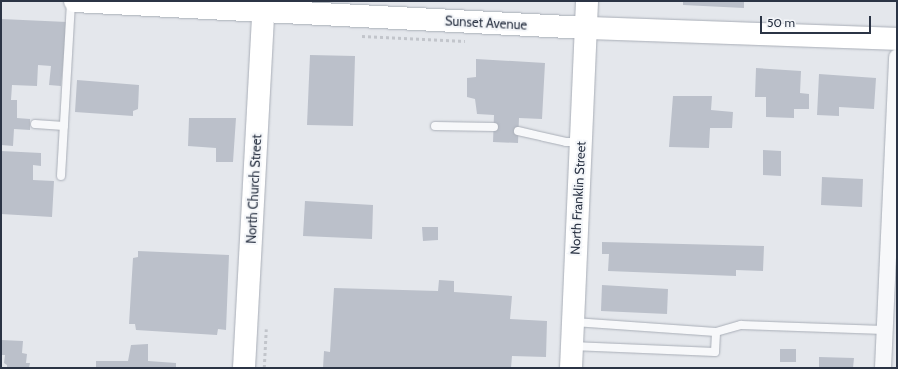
<!DOCTYPE html>
<style>
body{margin:0}
#map{position:relative;width:898px;height:369px;overflow:hidden;background:#e4e7ec;font-family:Cabin,sans-serif}
div>[style]{position:absolute}
[style*='--x']{left:calc(var(--x)*1px);top:calc(var(--y)*1px);width:calc(var(--w)*1px);rotate:calc(var(--a)*1deg)}
.building>*{inset:0;background:#bbc0ca}
.path>*{height:2.5px;margin-top:-1.25px;transform-origin:0;background:repeating-linear-gradient(90deg,#c2c5cb 0 3px,transparent 0 6px)}
.roads{filter:drop-shadow(0 0 1px #a9aeb7) drop-shadow(0 0 1px #a9aeb7)}
.lane>*{height:8px;margin:-4px;padding:0 4px;transform-origin:4px;border-radius:4px;background:#f7f8fa}
.street>*{height:16px;margin:-8px;padding:0 8px;transform-origin:8px;border-radius:8px;background:#f7f8fa}
.primary>*{height:22px;margin:-11px;padding:0 11px;transform-origin:11px;border-radius:11px;background:#fff}
span{translate:-50% -50%;white-space:nowrap;text-align:center;line-height:1.15;-webkit-text-stroke:4px #f4f6f9;paint-order:stroke}
.street-label{font-size:13px;color:#2b3445}
.frame{position:absolute;inset:0;border:2px solid #2b3445;pointer-events:none}
.scale{position:absolute;left:760px;top:16px;width:111px;height:18px;box-sizing:border-box;border:2px solid #2b3445;border-top:0;padding-left:5px;font-size:12px;line-height:14px;white-space:nowrap;color:#2b3445;-webkit-text-stroke:3px #f4f6f9;paint-order:stroke}
</style>
<div id="map">
<div class="building">
<i style="clip-path:polygon(683px 1px,744px 1px,744px 8px,683px 5px)"></i>
<i style="clip-path:polygon(1px 19px,67px 22px,61px 86px,49px 85px,51px 66px,38px 65px,37px 86px,12px 85px,11px 100px,17px 100px,17px 118px,30px 119px,30px 130px,14px 129px,13px 146px,1px 145px)"></i>
<i style="clip-path:polygon(310px 55px,355px 56px,353px 126px,307px 125px)"></i>
<i style="clip-path:polygon(476px 59px,545px 63px,542px 119px,519px 118px,518px 143px,493px 142px,494px 115px,477px 114px,475px 99px,467px 97px,467px 78px,476px 77px)"></i>
<i style="clip-path:polygon(756px 68px,801px 71px,800px 93px,809px 94px,809px 109px,794px 109px,794px 118px,766px 117px,766px 97px,755px 97px)"></i>
<i style="clip-path:polygon(819px 74px,876px 78px,874px 109px,839px 107px,839px 116px,817px 115px)"></i>
<i style="clip-path:polygon(77px 80px,139px 85px,138px 109px,133px 111px,133px 116px,75px 112px)"></i>
<i style="clip-path:polygon(673px 96px,712px 96px,711px 110px,733px 112px,732px 128px,710px 128px,709px 148px,669px 147px)"></i>
<i style="clip-path:polygon(189px 118px,236px 118px,233px 162px,216px 162px,216px 148px,188px 146px)"></i>
<i style="clip-path:polygon(763px 150px,781px 151px,781px 176px,763px 175px)"></i>
<i style="clip-path:polygon(1px 151px,41px 153px,41px 166px,33px 165px,33px 180px,54px 181px,52px 217px,1px 214px)"></i>
<i style="clip-path:polygon(822px 177px,863px 179px,862px 207px,821px 205px)"></i>
<i style="clip-path:polygon(305px 201px,373px 205px,372px 239px,303px 236px)"></i>
<i style="clip-path:polygon(422px 227px,438px 227px,438px 240px,423px 241px)"></i>
<i style="clip-path:polygon(602px 242px,764px 246px,763px 271px,736px 270px,736px 276px,608px 271px,609px 254px,602px 254px)"></i>
<i style="clip-path:polygon(138px 251px,229px 255px,226px 330px,218px 329px,217px 335px,136px 330px,135px 324px,129px 324px,133px 258px,138px 257px)"></i>
<i style="clip-path:polygon(439px 280px,454px 281px,454px 292px,512px 296px,510px 319px,547px 321px,546px 357px,512px 356px,511px 368px,323px 368px,324px 351px,330px 352px,334px 288px,438px 291px)"></i>
<i style="clip-path:polygon(602px 285px,668px 289px,667px 314px,601px 311px)"></i>
<i style="clip-path:polygon(1px 340px,23px 341px,22px 353px,27px 354px,26px 363px,30px 363px,29px 368px,7px 368px,7px 365px,4px 363px,5px 355px,1px 355px)"></i>
<i style="clip-path:polygon(148px 344px,148px 361px,176px 363px,176px 368px,96px 368px,96px 361px,128px 361px,131px 345px)"></i>
<i style="clip-path:polygon(780px 349px,796px 349px,796px 362px,780px 362px)"></i>
<i style="clip-path:polygon(819px 357px,854px 358px,853px 368px,819px 368px)"></i>
</div>
<div class="path">
<i style="--x:362;--y:36;--w:103;--a:2.8"></i>
<i style="--x:264;--y:368;--w:39;--a:-87"></i>
</div>
<div class="roads">
<div class="lane">
<i style="--x:35;--y:124;--w:29;--a:4"></i>
<i style="--x:435;--y:126;--w:59;--a:1"></i>
<i style="--x:518;--y:131;--w:49;--a:12.9"></i>
<i style="--x:566;--y:142;--w:14;--a:0"></i>
<i style="--x:61;--y:176;--w:175;--a:-86.7"></i>
<i style="--x:574;--y:322;--w:142;--a:4"></i>
<i style="--x:716;--y:332;--w:26;--a:-16"></i>
<i style="--x:741;--y:325;--w:143;--a:2"></i>
<i style="--x:572;--y:346;--w:143;--a:2.4"></i>
<i style="--x:715;--y:352;--w:20;--a:-87"></i>
</div>
<div class="street">
<i style="--x:883;--y:368;--w:311;--a:-87.4"></i>
</div>
<div class="primary">
<i style="--x:75;--y:1;--w:512;--a:3.02"></i>
<i style="--x:586;--y:28;--w:311;--a:2"></i>
<i style="--x:244;--y:368;--w:368;--a:-86.9"></i>
<i style="--x:571;--y:368;--w:367;--a:-87.5"></i>
</div>
</div>
<div class="street-label">
<span style="left:486px;top:23px;rotate:3deg">Sunset Avenue</span>
<span style="left:254px;top:189px;rotate:-87deg">North Church Street</span>
<span style="left:578px;top:198px;rotate:-87deg">North Franklin Street</span>
</div>
<div class="frame"></div>
<div class="scale">50 m</div>
</div>
